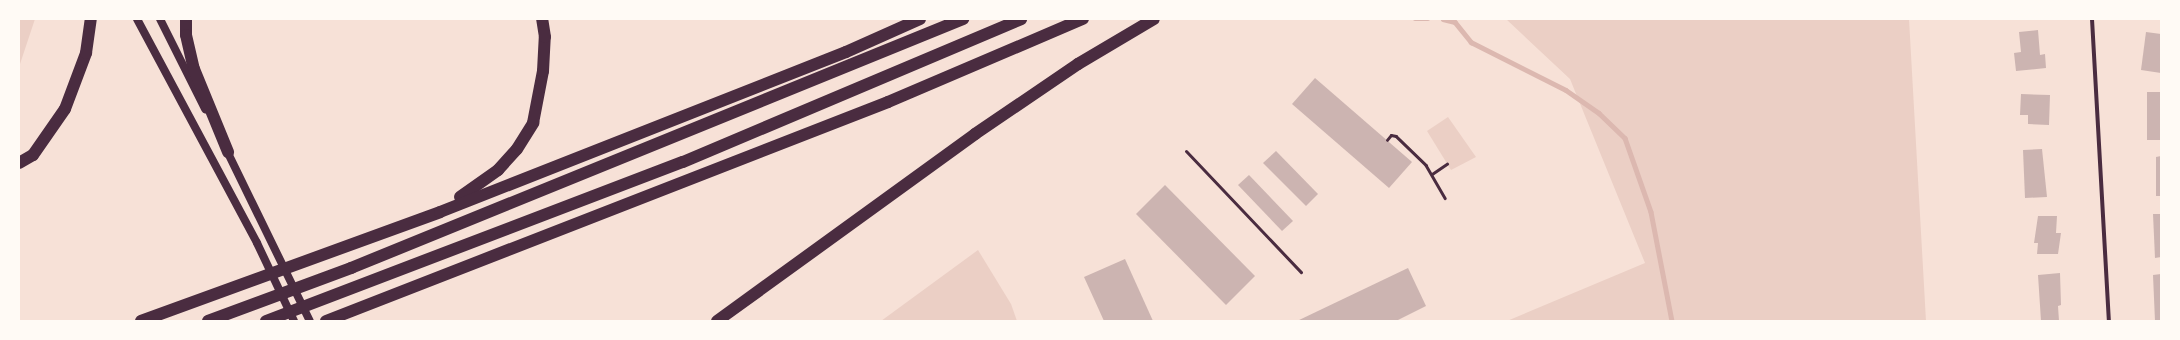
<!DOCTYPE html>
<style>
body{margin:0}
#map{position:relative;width:2180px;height:340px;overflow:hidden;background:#f7e1d7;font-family:"Varela Round",sans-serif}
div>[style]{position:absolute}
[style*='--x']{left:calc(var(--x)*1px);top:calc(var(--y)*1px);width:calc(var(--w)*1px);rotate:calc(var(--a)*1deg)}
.green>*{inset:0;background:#ebcfc5}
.stream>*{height:4.5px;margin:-2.25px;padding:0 2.25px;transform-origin:2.25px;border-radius:2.25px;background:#dcb8b0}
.building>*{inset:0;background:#ccb4b1}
.path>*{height:2.5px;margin:-1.25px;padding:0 1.25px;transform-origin:1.25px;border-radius:1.25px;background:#4a2c40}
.service>*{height:3px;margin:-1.5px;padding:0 1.5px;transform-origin:1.5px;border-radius:1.5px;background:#4a2c40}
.minor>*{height:4px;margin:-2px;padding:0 2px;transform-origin:2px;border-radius:2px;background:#4a2c40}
.secondary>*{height:8px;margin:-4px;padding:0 4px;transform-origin:4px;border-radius:4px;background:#4a2c40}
.motorway>*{height:12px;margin:-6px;padding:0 6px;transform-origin:6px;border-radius:6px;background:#4a2c40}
span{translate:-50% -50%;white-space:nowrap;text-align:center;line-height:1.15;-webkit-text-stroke:3.5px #fffaf5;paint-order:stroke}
.frame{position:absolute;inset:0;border:20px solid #fffaf5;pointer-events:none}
</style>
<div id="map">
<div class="green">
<i style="clip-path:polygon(19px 19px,35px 19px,19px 67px)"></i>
<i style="clip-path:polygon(1506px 19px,1909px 19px,1926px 321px,1507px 321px,1645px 263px,1570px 79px)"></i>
<i style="clip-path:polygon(1448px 117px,1476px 157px,1451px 170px,1427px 131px)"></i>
<i style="clip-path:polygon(978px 250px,1011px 304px,1017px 321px,881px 321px)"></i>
</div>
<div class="stream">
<i style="--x:1415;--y:19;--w:13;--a:0"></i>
<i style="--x:1443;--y:19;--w:12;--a:14"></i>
<i style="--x:1455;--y:22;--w:26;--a:51"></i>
<i style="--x:1471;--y:42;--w:106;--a:26.8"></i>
<i style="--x:1566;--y:90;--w:40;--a:34.9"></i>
<i style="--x:1599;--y:113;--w:36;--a:44"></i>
<i style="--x:1625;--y:138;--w:78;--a:70.6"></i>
<i style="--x:1651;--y:212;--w:111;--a:79.1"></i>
</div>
<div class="building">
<i style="clip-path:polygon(2038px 30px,2040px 55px,2045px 54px,2046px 68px,2016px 71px,2014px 53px,2021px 52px,2019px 32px)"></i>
<i style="clip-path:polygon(2146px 32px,2161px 34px,2161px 73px,2141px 70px)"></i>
<i style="clip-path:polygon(1315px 78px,1412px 162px,1389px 188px,1292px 104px)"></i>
<i style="clip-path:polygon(2147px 92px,2161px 92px,2161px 140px,2147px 140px)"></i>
<i style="clip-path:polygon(2021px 94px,2050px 95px,2049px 125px,2028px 124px,2028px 115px,2020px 115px)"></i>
<i style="clip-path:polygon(2042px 149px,2047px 197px,2025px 198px,2023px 150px)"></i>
<i style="clip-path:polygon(1276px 151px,1318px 194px,1306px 206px,1263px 163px)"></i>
<i style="clip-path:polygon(2161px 156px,2161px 196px,2156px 196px,2156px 157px)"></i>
<i style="clip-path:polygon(1249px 175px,1293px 221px,1282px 231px,1238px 185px)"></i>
<i style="clip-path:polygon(1165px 185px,1255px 276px,1226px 305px,1136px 214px)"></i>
<i style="clip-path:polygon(2153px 214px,2161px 214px,2161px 257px,2155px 258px)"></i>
<i style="clip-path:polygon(2038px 216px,2057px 216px,2056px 233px,2061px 233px,2058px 254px,2037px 254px,2038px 243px,2034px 243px)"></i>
<i style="clip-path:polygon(1125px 259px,1153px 321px,1104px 321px,1084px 277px)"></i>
<i style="clip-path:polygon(1408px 268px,1426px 306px,1396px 321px,1297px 321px)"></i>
<i style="clip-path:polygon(2060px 273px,2061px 305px,2058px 306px,2059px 321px,2041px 321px,2038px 275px)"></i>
<i style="clip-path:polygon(2161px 274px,2161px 321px,2155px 321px,2153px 275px)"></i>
</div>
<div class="path">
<i style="--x:1387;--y:140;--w:6;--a:-51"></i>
<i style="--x:1391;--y:135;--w:5;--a:11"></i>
<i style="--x:1396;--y:136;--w:42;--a:44"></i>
<i style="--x:1426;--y:165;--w:38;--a:60"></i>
<i style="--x:1432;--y:174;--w:18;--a:-34"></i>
</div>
<div class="service">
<i style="--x:1186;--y:151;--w:167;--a:46.5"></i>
</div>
<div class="minor">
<i style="--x:2092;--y:19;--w:302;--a:86.8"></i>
</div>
<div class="secondary">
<i style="--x:137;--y:19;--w:254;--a:61.8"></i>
<i style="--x:257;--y:243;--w:86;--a:64.6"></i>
<i style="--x:160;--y:19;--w:101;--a:63.4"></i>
<i style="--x:226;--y:149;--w:191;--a:64"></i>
</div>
<div class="motorway">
<i style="--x:186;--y:19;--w:16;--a:90"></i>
<i style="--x:186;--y:35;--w:35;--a:77"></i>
<i style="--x:194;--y:69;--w:90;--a:67.7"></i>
<i style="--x:19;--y:163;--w:16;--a:-30"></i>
<i style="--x:33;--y:155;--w:56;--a:-55.2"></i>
<i style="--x:65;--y:109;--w:60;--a:-69.4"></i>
<i style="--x:86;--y:53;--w:34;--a:-82"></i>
<i style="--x:460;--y:197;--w:47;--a:-35.4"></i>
<i style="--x:498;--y:170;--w:28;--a:-48"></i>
<i style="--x:517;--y:149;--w:31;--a:-58"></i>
<i style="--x:533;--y:123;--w:53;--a:-79.1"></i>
<i style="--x:543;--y:71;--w:34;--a:-87"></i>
<i style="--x:545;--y:37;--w:18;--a:-99"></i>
<i style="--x:141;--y:321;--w:318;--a:-20"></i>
<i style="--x:440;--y:212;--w:436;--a:-21.5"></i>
<i style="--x:846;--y:52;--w:81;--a:-24"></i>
<i style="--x:208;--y:321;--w:153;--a:-20.3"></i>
<i style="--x:351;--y:268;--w:661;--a:-22.14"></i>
<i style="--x:266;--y:321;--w:446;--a:-20.9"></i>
<i style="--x:683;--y:162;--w:367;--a:-22.9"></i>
<i style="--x:326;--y:321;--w:603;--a:-21.29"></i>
<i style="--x:888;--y:102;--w:212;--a:-23.1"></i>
<i style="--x:717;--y:321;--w:319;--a:-35.9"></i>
<i style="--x:975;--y:134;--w:125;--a:-34.2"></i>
<i style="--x:1078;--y:64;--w:88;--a:-30.6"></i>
</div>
<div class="frame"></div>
</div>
